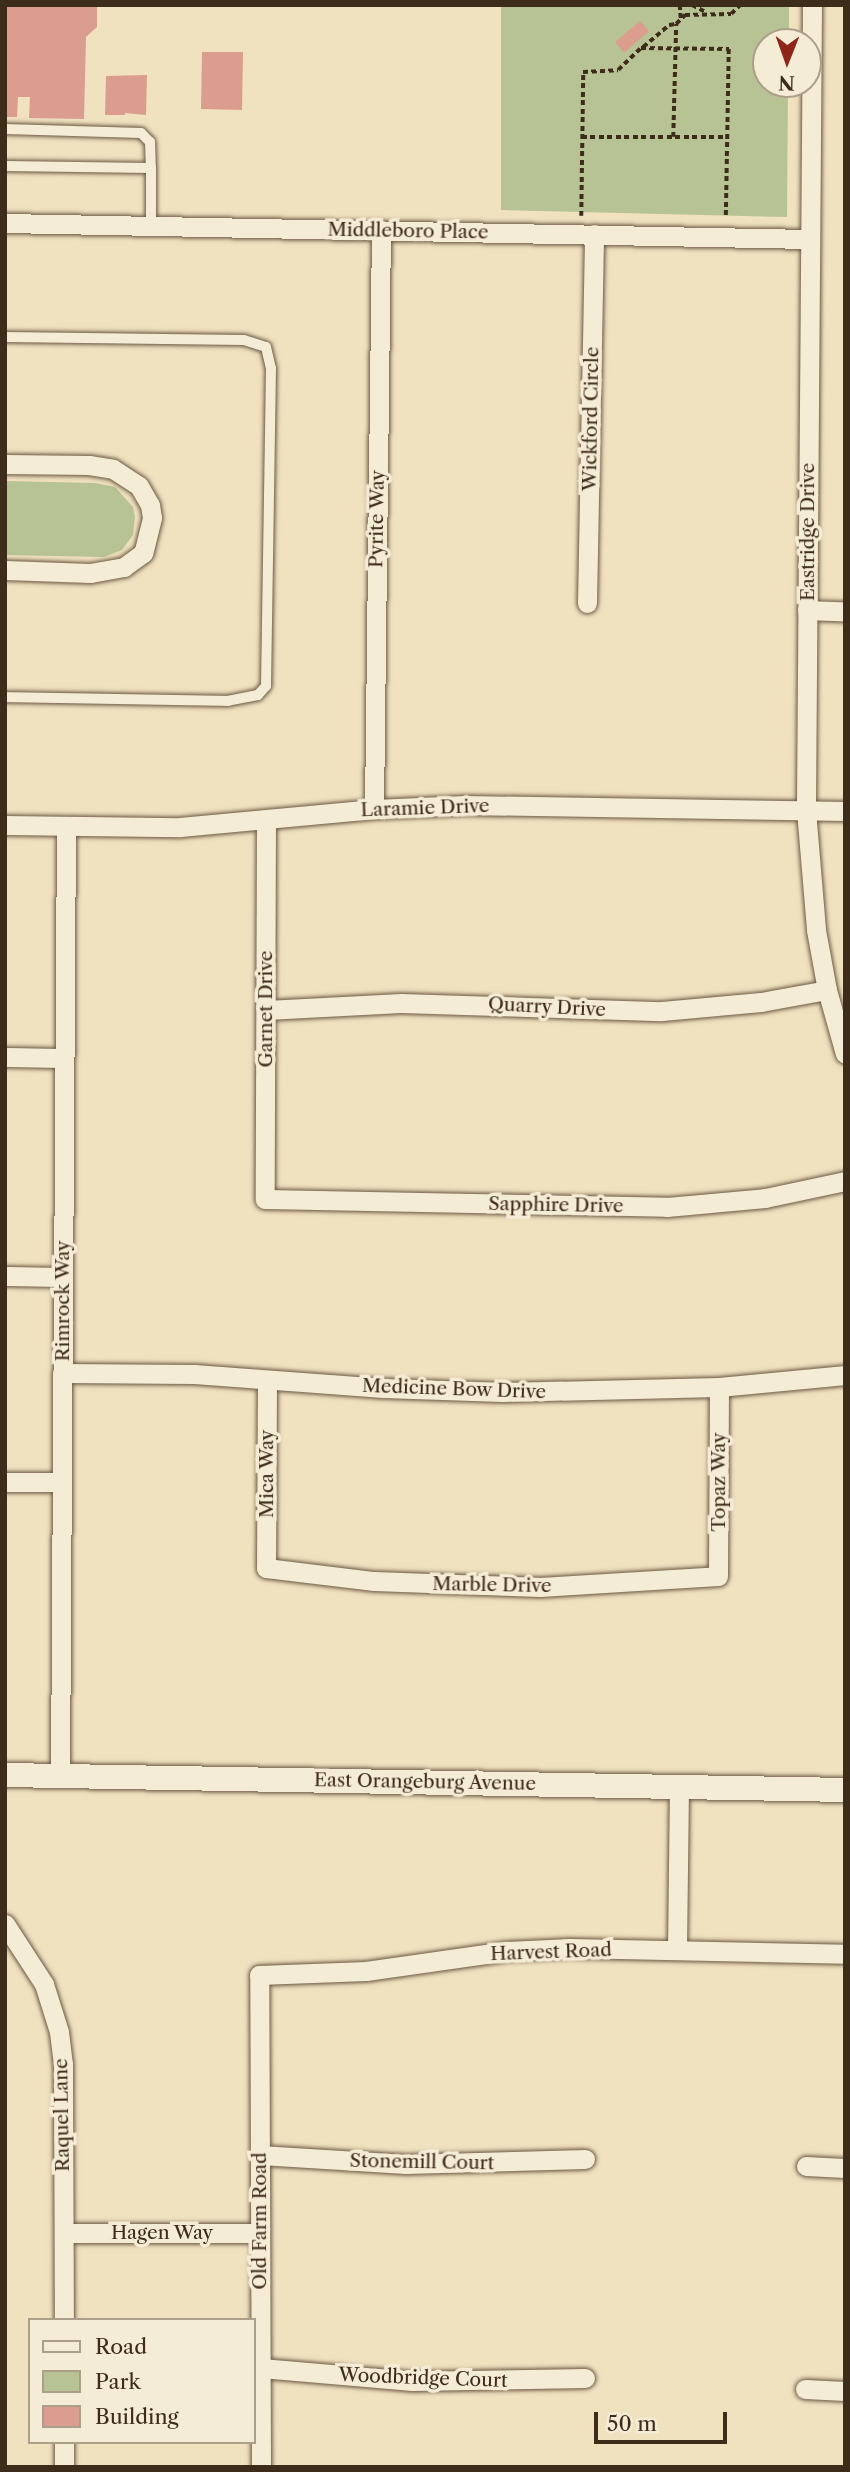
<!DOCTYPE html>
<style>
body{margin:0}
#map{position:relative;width:850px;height:2472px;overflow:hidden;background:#f0e1bf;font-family:"Libre Caslon Text",serif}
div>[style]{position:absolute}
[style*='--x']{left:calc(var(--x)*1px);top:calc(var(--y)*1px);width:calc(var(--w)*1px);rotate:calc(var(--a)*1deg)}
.green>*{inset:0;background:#b7c394}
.building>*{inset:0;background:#db9e8e}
.path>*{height:3.5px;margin-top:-1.75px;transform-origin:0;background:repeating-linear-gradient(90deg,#3e2c1a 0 5px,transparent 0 8.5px)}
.roads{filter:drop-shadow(0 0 2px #6a5943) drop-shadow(0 0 2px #6a5943)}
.service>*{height:10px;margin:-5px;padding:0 5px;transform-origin:5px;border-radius:5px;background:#f5ecd5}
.minor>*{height:19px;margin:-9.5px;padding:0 9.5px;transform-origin:9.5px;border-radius:9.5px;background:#f5ecd5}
.tertiary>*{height:24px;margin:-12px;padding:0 12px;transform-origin:12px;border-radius:12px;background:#f5ecd5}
span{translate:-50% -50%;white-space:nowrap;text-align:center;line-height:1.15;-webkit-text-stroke:7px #f5ecd5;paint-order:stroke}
.street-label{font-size:19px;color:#3e2c1a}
.frame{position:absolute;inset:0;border:7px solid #3e2c1a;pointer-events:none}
.legend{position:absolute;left:28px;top:2318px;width:228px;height:126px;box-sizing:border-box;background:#f5ecd5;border:2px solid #ac9f8a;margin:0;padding:9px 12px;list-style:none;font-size:21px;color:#3e2c1a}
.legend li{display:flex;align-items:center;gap:14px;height:35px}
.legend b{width:35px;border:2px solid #ac9f8a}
.north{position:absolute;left:752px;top:28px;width:70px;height:70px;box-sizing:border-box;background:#f5ecd5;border:2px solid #ac9f8a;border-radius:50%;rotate:181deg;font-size:19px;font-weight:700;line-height:28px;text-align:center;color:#3e2c1a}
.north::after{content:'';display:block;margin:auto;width:24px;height:32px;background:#8f2418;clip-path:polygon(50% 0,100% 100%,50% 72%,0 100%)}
.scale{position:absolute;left:594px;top:2412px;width:133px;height:32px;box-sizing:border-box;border:4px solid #3e2c1a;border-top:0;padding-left:9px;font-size:21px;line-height:24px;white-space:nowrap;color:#3e2c1a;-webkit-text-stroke:5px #f5ecd5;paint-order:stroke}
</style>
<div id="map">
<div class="green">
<i style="clip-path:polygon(501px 5px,789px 5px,789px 42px,766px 42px,766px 84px,788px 84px,787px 217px,501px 210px)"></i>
<i style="clip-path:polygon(5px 481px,95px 483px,115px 487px,133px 507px,135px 517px,133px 535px,122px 550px,104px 557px,5px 555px)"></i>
</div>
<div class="building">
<i style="clip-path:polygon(5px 5px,97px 5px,97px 27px,86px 37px,84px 119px,29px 118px,30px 97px,18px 97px,17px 117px,5px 117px)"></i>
<i style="clip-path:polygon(640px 21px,649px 31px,624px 53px,615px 42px)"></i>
<i style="clip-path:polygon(202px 52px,243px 52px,242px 110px,201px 109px)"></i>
<i style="clip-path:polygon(147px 75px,146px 115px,125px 113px,125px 115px,105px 115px,106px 76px)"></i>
</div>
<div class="path">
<i style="--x:680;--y:5;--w:16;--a:86"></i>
<i style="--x:692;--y:5;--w:16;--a:27"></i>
<i style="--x:643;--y:47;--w:34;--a:-40"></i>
<i style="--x:669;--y:25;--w:7;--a:-8"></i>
<i style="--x:582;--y:137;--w:146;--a:0"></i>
<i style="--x:673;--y:137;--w:113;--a:-88.5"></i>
<i style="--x:676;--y:24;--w:13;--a:-45"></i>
<i style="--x:685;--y:15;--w:46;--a:-1.2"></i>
<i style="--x:731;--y:14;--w:13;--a:-45"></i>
<i style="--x:581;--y:216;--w:144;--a:-89.2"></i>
<i style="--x:583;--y:72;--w:35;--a:-3"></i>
<i style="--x:618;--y:70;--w:32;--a:-44"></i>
<i style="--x:641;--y:48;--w:88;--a:0.7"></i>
<i style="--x:729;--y:49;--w:170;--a:91"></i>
</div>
<div class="roads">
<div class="service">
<i style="--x:5;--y:129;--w:136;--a:1.7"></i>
<i style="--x:141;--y:133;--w:13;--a:45"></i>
<i style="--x:150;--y:142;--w:26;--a:88"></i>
<i style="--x:5;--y:166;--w:146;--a:0.8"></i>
<i style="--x:151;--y:168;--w:58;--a:90"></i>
<i style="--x:5;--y:337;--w:239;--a:0.7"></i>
<i style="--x:244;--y:340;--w:23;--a:18"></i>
<i style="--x:266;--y:347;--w:22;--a:77"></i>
<i style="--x:271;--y:368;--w:318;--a:90.9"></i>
<i style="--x:266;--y:686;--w:12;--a:132"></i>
<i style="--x:258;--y:695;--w:31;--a:169"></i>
<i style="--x:228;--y:701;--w:223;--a:-179"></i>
</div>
<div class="minor">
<i style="--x:812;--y:5;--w:805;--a:90.43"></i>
<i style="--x:806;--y:810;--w:120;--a:85.2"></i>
<i style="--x:816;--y:930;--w:61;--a:79.6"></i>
<i style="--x:827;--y:990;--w:66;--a:74.3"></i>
<i style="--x:5;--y:223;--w:805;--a:1.14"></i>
<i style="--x:5;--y:464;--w:84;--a:0.7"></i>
<i style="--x:89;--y:465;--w:24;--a:9"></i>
<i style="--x:113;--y:469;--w:31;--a:33"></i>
<i style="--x:139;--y:486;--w:22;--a:60"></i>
<i style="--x:150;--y:505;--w:13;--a:81"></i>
<i style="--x:152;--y:518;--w:36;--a:104"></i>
<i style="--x:143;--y:553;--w:24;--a:144"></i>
<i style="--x:124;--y:567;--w:35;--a:170"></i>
<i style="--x:90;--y:573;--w:85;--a:-178"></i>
<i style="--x:587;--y:603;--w:369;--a:-88.9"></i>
<i style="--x:807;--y:610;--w:38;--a:2"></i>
<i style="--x:374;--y:809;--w:579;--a:-89.31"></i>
<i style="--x:266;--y:819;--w:380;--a:90.2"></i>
<i style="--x:265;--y:1199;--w:402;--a:1.1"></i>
<i style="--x:667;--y:1207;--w:98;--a:-5.2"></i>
<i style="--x:765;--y:1198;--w:82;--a:-12"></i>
<i style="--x:5;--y:825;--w:175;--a:0.7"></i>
<i style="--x:180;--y:827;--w:195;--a:-5.3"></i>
<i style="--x:374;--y:809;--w:92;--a:-2.5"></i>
<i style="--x:466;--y:805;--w:379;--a:0.9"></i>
<i style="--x:266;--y:1010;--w:135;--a:-3"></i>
<i style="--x:401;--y:1003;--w:261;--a:1.8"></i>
<i style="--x:662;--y:1011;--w:99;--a:-5.2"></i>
<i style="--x:761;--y:1002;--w:67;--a:-10.3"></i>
<i style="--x:5;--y:1057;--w:59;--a:1"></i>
<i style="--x:5;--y:1276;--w:58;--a:1"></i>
<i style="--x:62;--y:1373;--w:132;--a:0.4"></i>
<i style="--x:194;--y:1374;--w:190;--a:4.2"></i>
<i style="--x:383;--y:1388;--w:119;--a:1.9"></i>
<i style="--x:502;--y:1392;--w:217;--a:-1.3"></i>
<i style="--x:719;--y:1387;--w:127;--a:-5.4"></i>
<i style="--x:267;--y:1380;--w:188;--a:90.3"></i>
<i style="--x:266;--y:1568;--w:109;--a:6.9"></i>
<i style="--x:374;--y:1581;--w:166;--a:2.1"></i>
<i style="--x:540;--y:1587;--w:178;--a:-3.5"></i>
<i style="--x:718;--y:1576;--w:189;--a:-89.7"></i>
<i style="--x:5;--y:1482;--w:57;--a:0"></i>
<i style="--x:60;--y:1776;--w:950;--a:-89.64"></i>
<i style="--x:5;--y:1924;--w:72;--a:57"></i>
<i style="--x:44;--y:1984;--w:50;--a:72.6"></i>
<i style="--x:59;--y:2032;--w:32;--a:83"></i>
<i style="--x:63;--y:2064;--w:256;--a:89.8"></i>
<i style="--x:677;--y:1950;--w:164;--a:-89.3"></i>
<i style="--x:260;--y:2155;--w:146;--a:3.5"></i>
<i style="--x:406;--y:2164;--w:179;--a:-1.6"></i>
<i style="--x:806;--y:2166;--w:39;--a:3"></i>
<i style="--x:64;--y:2233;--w:196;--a:0"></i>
<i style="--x:261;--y:2368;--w:152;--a:4.9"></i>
<i style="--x:412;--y:2381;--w:173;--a:-1"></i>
<i style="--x:805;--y:2389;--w:40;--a:2.9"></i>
<i style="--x:64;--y:2442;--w:25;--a:90"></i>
<i style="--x:261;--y:2467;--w:492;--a:-90.2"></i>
<i style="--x:259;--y:1975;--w:107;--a:-2.1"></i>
<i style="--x:366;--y:1971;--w:142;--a:-8.1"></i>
<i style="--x:507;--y:1951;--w:63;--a:-2.7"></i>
<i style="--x:570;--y:1948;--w:275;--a:1.2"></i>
</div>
<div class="tertiary">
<i style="--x:5;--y:1775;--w:840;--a:1.02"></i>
</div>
</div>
<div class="street-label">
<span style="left:408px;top:231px;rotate:1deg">Middleboro Place</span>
<span style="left:591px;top:419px;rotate:-89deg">Wickford Circle</span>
<span style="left:377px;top:519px;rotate:-89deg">Pyrite Way</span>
<span style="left:808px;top:532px;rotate:-90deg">Eastridge Drive</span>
<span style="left:425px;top:808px;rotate:-2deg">Laramie Drive</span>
<span style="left:547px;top:1007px;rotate:3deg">Quarry Drive</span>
<span style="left:266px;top:1009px;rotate:-90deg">Garnet Drive</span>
<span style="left:556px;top:1205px;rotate:1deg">Sapphire Drive</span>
<span style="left:63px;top:1301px;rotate:-90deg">Rimrock Way</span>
<span style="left:454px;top:1389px;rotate:2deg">Medicine Bow Drive</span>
<span style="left:267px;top:1474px;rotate:-90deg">Mica Way</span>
<span style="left:719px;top:1482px;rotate:-90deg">Topaz Way</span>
<span style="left:492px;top:1585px;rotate:1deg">Marble Drive</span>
<span style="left:425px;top:1782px;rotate:1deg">East Orangeburg Avenue</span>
<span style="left:551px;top:1952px;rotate:-2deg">Harvest Road</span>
<span style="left:62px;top:2115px;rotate:-91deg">Raquel Lane</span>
<span style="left:422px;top:2162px;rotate:1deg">Stonemill Court</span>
<span style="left:260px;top:2221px;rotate:-90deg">Old Farm Road</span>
<span style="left:162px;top:2233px">Hagen Way</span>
<span style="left:423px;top:2378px;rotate:2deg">Woodbridge Court</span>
</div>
<div class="frame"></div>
<ul class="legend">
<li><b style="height:9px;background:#f5ecd5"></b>Road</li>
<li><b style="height:19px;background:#b7c394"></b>Park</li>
<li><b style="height:19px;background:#db9e8e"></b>Building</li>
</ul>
<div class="north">N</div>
<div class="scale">50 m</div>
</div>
